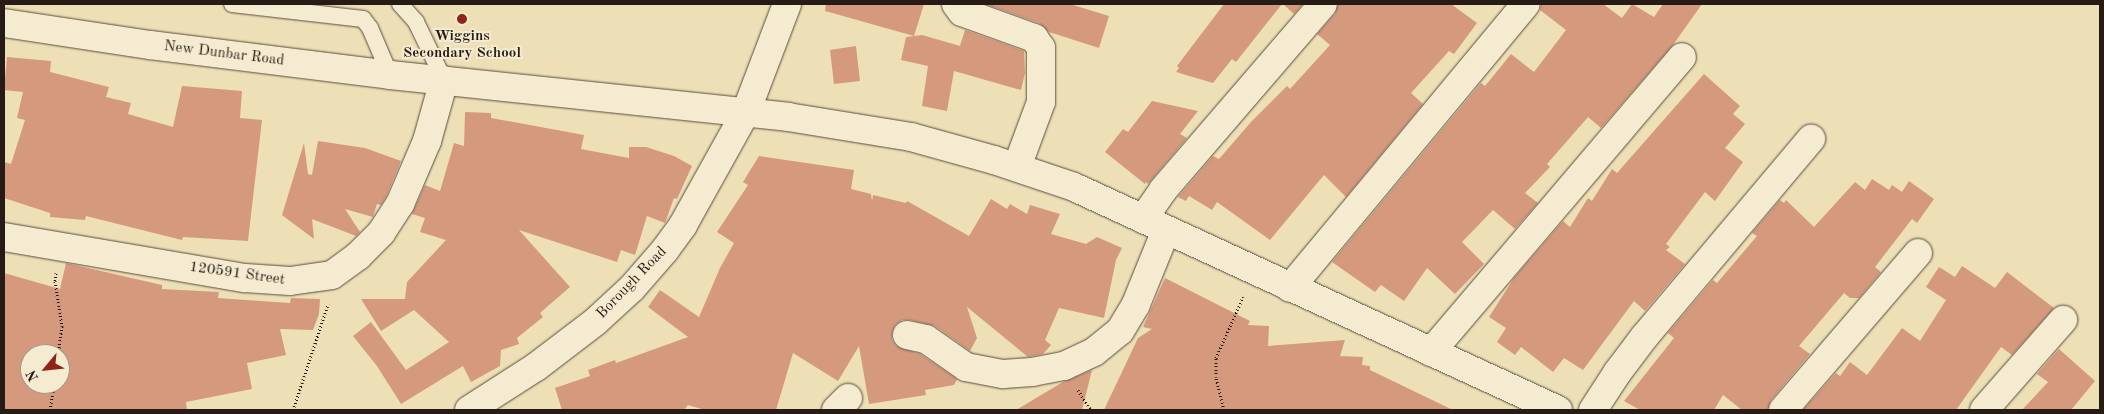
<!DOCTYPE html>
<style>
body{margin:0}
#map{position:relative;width:2104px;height:414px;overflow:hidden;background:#eee0b6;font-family:"Old Standard TT",serif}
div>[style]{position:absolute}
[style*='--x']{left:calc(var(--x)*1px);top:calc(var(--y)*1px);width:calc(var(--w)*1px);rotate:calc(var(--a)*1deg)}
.building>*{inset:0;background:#d5997e}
.path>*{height:3px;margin-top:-1.5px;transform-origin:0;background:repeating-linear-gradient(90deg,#271b15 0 1px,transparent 0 3.5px)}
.roads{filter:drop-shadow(0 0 1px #594c3d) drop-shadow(0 0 1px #594c3d)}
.lane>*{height:16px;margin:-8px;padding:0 8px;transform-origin:8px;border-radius:8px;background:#f4ebd0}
.street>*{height:28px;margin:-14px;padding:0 14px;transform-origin:14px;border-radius:14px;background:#f4ebd0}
.secondary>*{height:28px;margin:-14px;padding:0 14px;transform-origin:14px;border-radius:14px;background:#f4ebd0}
.dots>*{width:14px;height:14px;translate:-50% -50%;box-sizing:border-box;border:2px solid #f4ebd0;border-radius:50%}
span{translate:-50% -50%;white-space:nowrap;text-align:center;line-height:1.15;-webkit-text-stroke:4px #f4ebd0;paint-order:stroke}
.poi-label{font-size:15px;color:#271b15;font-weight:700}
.street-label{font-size:15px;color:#271b15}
.frame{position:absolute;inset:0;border:5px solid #271b15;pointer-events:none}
.north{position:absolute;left:20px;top:344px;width:50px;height:50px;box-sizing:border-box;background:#f4ebd0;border:1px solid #a29885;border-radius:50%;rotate:242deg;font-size:14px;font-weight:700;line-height:20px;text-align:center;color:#271b15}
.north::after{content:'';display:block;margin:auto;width:18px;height:22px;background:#8f2418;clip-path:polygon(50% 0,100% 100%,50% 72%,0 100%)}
</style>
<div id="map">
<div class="building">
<i style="clip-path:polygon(826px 4px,924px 4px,914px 36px,825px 11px)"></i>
<i style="clip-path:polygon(985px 4px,1070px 4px,1109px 16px,1099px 48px,1049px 32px,1039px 23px)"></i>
<i style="clip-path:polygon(1224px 4px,1282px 4px,1236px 62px,1232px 59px,1213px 83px,1176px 72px,1179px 68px,1177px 66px)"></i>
<i style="clip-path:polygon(1283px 4px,1303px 4px,1294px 14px)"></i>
<i style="clip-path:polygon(1338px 4px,1451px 4px,1477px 23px,1454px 54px,1449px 51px,1411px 93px,1423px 104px,1346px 197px,1324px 175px,1270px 240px,1217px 202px,1212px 210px,1189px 196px,1186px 201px,1178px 197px,1213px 156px,1219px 159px,1251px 122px,1287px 86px,1290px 89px,1330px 45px,1317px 34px,1335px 14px)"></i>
<i style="clip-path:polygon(1541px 4px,1603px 4px,1622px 18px,1632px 4px,1654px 17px,1663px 4px,1702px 4px,1673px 45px,1601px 128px,1588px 117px,1547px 164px,1550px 167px,1525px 193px,1538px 203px,1515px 229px,1493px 210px,1462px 242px,1484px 264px,1455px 294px,1427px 268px,1404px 301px,1381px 285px,1375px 292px,1332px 262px,1481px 83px,1485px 86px,1511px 54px,1534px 72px,1566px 30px,1540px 10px)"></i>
<i style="clip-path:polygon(965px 30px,1024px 51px,1025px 73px,1021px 90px,954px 71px,947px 111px,922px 106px,928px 66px,901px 60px,906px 37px,922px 35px,960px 46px)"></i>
<i style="clip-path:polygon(856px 46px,860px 81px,834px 84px,830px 50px)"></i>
<i style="clip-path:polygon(7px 57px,51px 61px,50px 72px,109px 87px,106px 97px,131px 103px,128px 114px,173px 127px,182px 86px,242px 91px,240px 118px,262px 120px,248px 241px,183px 237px,182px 240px,86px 216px,85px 220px,50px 217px,50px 213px,4px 198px,4px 162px,11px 164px,25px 120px,17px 118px,23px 92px,4px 90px)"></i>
<i style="clip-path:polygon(1704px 74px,1740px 106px,1733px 114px,1745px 124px,1725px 148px,1743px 162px,1715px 201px,1705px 192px,1666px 244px,1670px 247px,1666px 250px,1685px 264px,1645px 311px,1634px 301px,1583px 370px,1564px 358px,1553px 372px,1521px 347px,1515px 355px,1497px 342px,1506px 328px,1489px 317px,1514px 278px,1563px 221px,1570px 227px,1588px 198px,1592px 201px,1612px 169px,1617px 173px)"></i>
<i style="clip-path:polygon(1152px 101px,1198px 111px,1180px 134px,1187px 138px,1148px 184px,1146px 182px,1145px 184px,1105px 152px,1123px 129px,1128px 132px)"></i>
<i style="clip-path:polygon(465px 112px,491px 113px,491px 118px,584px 135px,581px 149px,629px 158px,629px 147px,646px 147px,674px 156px,692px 166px,677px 199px,674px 198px,665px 223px,647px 216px,635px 255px,621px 250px,617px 262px,519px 230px,570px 287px,540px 313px,543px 317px,517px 338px,519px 344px,501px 350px,500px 366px,471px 382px,463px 366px,401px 404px,377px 366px,353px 336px,371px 322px,406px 370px,449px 342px,414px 310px,381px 331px,361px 299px,405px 299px,407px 282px,446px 240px,420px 232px,425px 218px,412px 214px,425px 185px,440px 191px,454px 143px,464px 146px)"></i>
<i style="clip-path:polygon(318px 141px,365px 148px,401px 161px,386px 197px,381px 205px,377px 204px,373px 217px,345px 209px,360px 232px,356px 236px,312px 219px,314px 239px,282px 215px,304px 143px,308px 174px,312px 175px)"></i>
<i style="clip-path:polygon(759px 156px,854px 170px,851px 189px,871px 194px,872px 201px,873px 195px,906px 203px,907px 201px,969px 236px,991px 199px,1007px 209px,1010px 204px,1027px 214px,1030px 205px,1060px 214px,1051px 234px,1086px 244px,1097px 237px,1122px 248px,1116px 260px,1104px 318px,1059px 308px,1045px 340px,1051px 345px,1043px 354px,1028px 357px,967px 307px,977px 338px,970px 351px,935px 326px,910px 320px,902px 320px,895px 325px,892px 332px,892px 340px,896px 346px,920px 354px,957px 379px,954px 385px,925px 390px,926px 395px,869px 404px,859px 346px,838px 381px,793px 353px,776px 410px,705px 410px,688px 405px,684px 410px,562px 410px,555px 388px,590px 376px,588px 370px,615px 360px,616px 363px,688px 337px,648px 307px,660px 290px,699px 317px,720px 268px,734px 243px,717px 232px,748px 185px,743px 182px)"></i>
<i style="clip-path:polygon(1872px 179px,1889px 190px,1892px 185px,1902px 192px,1909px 181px,1934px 199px,1917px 223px,1912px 219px,1875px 267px,1881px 272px,1859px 298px,1850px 298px,1844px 293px,1799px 346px,1810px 354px,1771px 400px,1768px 410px,1742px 410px,1723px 395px,1714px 410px,1640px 410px,1624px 401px,1674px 338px,1668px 333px,1713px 280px,1717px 283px,1757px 236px,1752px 233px,1780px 200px,1784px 203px,1786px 200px,1814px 227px,1855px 182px,1865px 190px)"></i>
<i style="clip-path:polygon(evenodd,66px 263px,162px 285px,162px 289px,219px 292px,218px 298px,290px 303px,291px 298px,320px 299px,319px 314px,313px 330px,280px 329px,286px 355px,247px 363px,252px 389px,186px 402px,187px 410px,4px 410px,4px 273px,60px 289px,66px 263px,30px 354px,60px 354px,60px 384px,30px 384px,30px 354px)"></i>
<i style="clip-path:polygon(1962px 266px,1995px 288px,2007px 272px,2054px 308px,2012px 355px,2001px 347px,1956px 410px,1803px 410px,1836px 373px,1840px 376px,1850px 362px,1867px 375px,1902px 328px,1920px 341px,1946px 300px,1926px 287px,1939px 267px,1955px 277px)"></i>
<i style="clip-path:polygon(1165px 278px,1250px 321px,1248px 325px,1269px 326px,1268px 346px,1345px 340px,1340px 356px,1363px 357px,1362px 365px,1370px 366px,1370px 370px,1453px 410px,1104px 410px,1138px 338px,1152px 329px,1143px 327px)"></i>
<i style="clip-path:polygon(2059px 349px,2095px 381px,2071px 410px,2022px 410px,2048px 382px,2037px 374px)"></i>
<i style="clip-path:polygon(1092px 370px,1082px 410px,1016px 410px,1063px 382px)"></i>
</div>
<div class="path">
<i style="--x:56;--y:273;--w:8;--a:97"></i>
<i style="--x:55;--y:281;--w:46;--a:81.2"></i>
<i style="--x:62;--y:326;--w:28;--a:98"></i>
<i style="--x:1078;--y:390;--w:24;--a:57"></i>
<i style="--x:50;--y:410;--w:26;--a:-81"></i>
<i style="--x:293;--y:410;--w:112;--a:-71.7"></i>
<i style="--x:1224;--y:410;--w:34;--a:-104"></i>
<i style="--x:1216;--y:377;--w:19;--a:-90"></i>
<i style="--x:1216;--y:358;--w:67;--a:-66.1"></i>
</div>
<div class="roads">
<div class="lane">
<i style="--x:232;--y:4;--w:132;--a:6.5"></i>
<i style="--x:363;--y:19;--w:11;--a:52"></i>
<i style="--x:370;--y:28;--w:51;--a:66.9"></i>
<i style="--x:400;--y:4;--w:24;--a:48"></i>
<i style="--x:416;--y:22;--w:64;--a:64.2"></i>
</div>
<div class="street">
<i style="--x:956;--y:4;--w:10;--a:53"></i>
<i style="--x:962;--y:12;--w:77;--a:19.9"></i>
<i style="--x:1034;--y:38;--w:12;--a:55"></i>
<i style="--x:1041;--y:48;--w:54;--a:90"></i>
<i style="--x:1041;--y:102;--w:69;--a:110.3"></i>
<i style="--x:1143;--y:219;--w:35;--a:-55"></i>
<i style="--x:1163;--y:190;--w:245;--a:-49.3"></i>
<i style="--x:4;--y:237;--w:244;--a:9.7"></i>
<i style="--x:245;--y:278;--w:45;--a:3.8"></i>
<i style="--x:290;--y:281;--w:42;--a:-8.1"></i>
<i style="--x:332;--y:275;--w:32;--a:-36"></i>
<i style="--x:358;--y:256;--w:33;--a:-45"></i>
<i style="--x:381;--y:233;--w:35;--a:-57"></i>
<i style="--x:400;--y:204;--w:69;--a:-66.8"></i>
<i style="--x:427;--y:141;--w:63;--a:-74.4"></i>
<i style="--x:1290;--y:288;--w:369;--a:-50.3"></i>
<i style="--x:907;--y:335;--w:19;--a:12"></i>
<i style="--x:926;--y:339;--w:49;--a:35"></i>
<i style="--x:966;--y:367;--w:38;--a:11"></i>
<i style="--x:1003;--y:374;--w:29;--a:-4"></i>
<i style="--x:1032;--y:372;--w:33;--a:-11"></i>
<i style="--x:1064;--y:366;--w:33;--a:-25"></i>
<i style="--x:1094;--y:352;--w:33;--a:-39"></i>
<i style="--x:1120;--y:331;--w:31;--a:-59"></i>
<i style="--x:1136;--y:304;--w:80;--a:-67.9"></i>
<i style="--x:1431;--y:352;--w:387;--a:-49.6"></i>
<i style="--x:469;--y:410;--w:80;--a:-32.7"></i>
<i style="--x:536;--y:367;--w:74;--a:-37.3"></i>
<i style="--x:595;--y:322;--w:50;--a:-42.6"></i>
<i style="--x:632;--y:288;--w:50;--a:-49"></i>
<i style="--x:665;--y:250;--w:31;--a:-54"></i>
<i style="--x:683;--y:225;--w:129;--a:-60.9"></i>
<i style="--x:746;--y:112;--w:116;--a:-69.2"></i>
<i style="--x:836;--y:410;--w:17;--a:-45"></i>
<i style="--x:1593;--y:410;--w:44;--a:-57"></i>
<i style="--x:1617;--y:373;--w:46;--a:-52.9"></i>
<i style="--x:1645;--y:336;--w:258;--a:-49.9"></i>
<i style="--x:1783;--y:410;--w:207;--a:-49.3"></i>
<i style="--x:1984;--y:410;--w:120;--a:-48.7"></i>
</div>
<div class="secondary">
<i style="--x:4;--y:23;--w:148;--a:8.6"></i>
<i style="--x:150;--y:45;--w:242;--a:7.1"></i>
<i style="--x:390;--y:75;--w:400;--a:6"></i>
<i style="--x:788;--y:117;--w:125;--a:9.2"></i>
<i style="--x:911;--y:137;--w:86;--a:15.5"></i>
<i style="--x:994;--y:160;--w:84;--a:18.6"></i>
<i style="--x:1074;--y:187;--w:533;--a:24.74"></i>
</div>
</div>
<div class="dots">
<i style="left:462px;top:19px;background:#8f2418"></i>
</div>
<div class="poi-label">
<span style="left:462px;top:45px">Wiggins<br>Secondary School</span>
</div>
<div class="street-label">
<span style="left:224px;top:54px;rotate:7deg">New Dunbar Road</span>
<span style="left:237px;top:274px;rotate:8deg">120591 Street</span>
<span style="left:632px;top:283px;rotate:-46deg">Borough Road</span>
</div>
<div class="frame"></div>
<div class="north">N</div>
</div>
